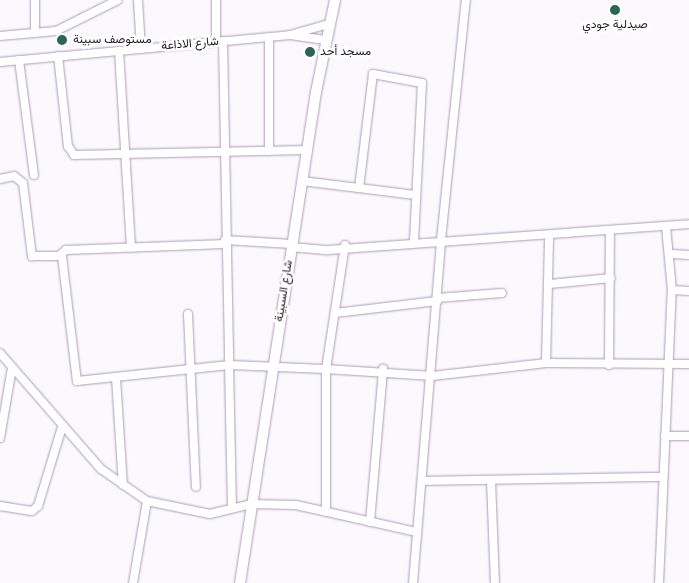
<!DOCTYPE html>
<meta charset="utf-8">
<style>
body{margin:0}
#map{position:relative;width:689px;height:583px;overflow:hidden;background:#fcf9fe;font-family:Figtree,Vazirmatn,sans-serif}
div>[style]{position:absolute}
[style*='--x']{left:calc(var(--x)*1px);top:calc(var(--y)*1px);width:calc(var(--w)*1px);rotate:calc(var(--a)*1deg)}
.roads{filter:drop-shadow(0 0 1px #ac9db4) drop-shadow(0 0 1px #ac9db4)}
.minor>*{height:8px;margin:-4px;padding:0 4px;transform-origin:4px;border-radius:4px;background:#fff}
.major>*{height:10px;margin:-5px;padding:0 5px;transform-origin:5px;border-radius:5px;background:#fff}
.dots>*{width:14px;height:14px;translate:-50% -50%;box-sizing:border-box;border:2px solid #fff;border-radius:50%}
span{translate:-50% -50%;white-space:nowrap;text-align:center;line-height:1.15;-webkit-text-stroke:5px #fff;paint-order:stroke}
.poi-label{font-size:12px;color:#1f1922}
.left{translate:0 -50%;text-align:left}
.street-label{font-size:12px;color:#1f1922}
</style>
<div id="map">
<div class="roads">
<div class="minor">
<i style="--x:35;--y:0;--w:33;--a:90"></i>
<i style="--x:138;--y:0;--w:49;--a:86.5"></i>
<i style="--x:290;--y:35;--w:34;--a:8"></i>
<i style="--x:0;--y:36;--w:56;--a:-5.1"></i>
<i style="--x:56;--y:31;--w:69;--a:-26.6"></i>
<i style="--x:223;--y:41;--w:324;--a:88.9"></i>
<i style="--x:229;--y:365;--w:97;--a:2.4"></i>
<i style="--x:326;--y:369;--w:143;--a:90"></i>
<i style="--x:216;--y:42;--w:42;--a:-90"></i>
<i style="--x:119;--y:51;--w:197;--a:86.5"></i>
<i style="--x:58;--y:56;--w:91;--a:83.7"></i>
<i style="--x:68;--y:146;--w:11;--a:56"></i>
<i style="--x:74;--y:155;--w:233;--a:-1.2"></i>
<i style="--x:19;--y:60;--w:116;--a:82.6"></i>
<i style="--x:0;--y:62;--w:291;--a:-5.3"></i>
<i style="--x:290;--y:35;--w:40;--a:-16"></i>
<i style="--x:269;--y:151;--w:114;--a:-90"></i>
<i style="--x:0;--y:179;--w:14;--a:-12"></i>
<i style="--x:14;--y:176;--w:11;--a:38"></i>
<i style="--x:23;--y:183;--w:74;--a:83"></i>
<i style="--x:32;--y:256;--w:30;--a:0"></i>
<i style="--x:62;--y:256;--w:126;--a:83.2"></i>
<i style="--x:77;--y:381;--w:153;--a:-6"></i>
<i style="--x:229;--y:365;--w:143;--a:88.8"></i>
<i style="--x:302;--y:181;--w:57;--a:7"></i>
<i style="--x:225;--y:240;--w:67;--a:3.4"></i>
<i style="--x:414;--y:241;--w:158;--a:-87.1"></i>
<i style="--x:422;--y:83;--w:50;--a:-169.6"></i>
<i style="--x:373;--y:74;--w:115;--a:97"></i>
<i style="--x:359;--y:188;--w:56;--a:7.1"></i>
<i style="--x:345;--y:245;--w:125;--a:98.7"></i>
<i style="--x:326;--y:369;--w:106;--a:3.8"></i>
<i style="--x:432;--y:376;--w:115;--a:-6.5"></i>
<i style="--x:546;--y:363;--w:127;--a:-88.6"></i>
<i style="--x:291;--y:247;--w:37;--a:5"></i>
<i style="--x:328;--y:250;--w:362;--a:-4.1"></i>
<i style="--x:672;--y:254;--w:17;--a:3"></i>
<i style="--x:60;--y:255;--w:8;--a:-40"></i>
<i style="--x:66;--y:250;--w:159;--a:-2.2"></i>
<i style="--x:550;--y:284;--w:61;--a:-5.6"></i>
<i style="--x:672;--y:290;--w:17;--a:3"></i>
<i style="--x:437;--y:298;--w:65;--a:-4.4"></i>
<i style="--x:335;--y:313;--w:103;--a:-6.7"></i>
<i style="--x:188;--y:314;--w:173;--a:87.4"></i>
<i style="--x:0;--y:353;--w:154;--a:49"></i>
<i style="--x:101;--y:469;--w:56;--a:34.8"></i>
<i style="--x:147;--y:501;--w:64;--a:11.7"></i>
<i style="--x:210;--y:514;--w:42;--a:-13.7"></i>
<i style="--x:251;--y:504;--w:45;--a:1.3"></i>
<i style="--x:296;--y:505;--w:124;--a:12.6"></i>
<i style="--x:546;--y:363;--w:143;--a:0.4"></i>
<i style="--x:609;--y:365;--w:135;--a:-89.6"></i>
<i style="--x:116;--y:378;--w:107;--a:86.3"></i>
<i style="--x:665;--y:436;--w:24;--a:0"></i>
<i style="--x:0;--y:438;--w:71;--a:-80.3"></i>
<i style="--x:491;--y:480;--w:103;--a:87.8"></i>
<i style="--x:422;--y:481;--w:240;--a:-1"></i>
<i style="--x:0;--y:506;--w:32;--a:9"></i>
<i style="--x:32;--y:511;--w:8;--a:-40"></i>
<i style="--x:38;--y:506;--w:83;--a:-73.1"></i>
<i style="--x:370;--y:522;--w:154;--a:-85.1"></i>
<i style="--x:133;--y:583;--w:83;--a:-80.3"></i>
<i style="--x:413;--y:583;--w:344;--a:-85.3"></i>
<i style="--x:441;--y:240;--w:241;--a:-84.1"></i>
<i style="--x:659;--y:583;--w:293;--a:-87.5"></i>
<i style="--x:672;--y:290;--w:64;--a:-95.4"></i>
</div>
<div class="major">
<i style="--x:240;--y:583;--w:497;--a:-81.2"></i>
<i style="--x:316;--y:92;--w:94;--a:-78.3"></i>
</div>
</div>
<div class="dots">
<i style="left:615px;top:10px;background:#2c664f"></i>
<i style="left:62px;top:40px;background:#2c664f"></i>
<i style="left:310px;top:52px;background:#2c664f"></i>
</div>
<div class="poi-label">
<span style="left:615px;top:25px">صيدلية جودي</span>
<span class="left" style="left:73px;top:40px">مستوصف سبينة</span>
<span class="left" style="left:320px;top:52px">مسجد أحد</span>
</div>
<div class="street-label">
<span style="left:190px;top:44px;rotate:-5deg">شارع الاذاعة</span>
<span style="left:284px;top:291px;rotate:-81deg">شارع السبينة</span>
</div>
</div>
